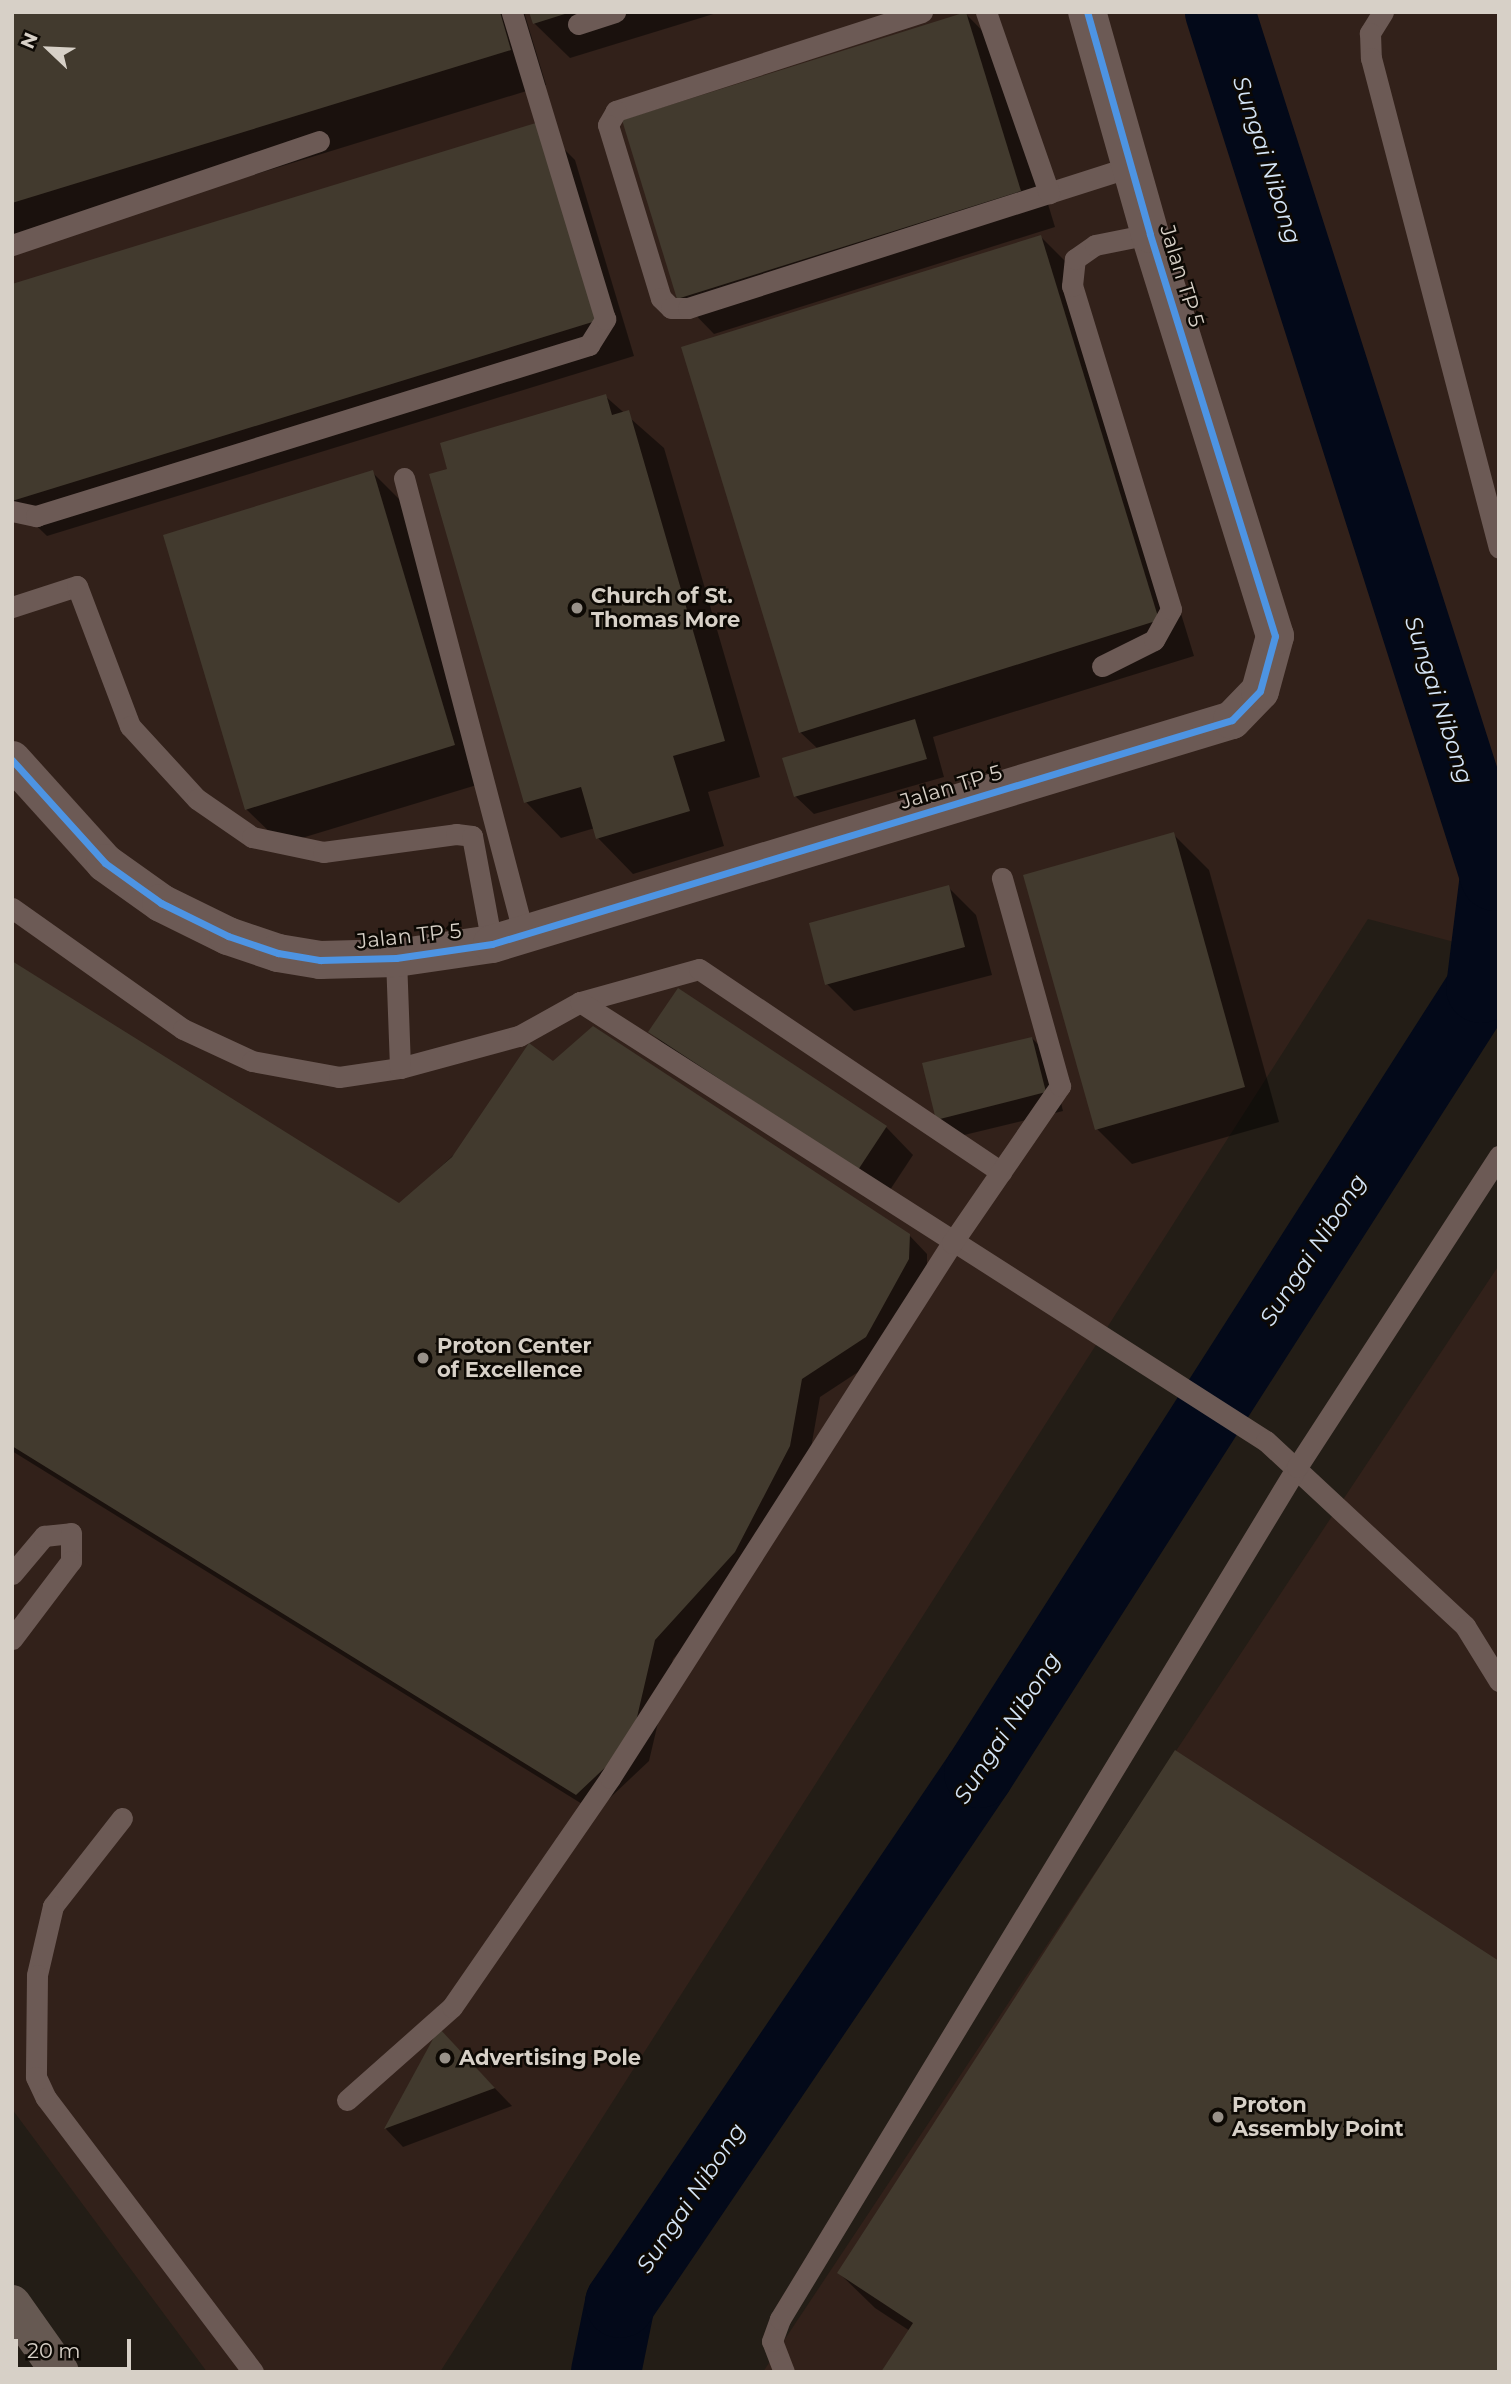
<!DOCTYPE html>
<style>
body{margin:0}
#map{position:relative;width:1511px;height:2384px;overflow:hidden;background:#231d16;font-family:Montserrat,sans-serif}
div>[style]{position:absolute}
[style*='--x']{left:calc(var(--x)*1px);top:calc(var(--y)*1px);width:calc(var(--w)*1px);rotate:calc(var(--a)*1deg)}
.industrial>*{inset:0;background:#32211a}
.shadow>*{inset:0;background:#0007}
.river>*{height:70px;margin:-35px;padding:0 35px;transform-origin:35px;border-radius:35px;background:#030919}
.building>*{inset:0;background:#423a2e}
.lane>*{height:21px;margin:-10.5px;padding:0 10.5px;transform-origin:10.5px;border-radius:10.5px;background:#6c5a55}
.street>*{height:38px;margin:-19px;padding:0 19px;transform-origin:19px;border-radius:19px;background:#6c5a55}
.highway>*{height:38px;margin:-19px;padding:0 19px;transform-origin:19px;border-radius:19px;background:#665952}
.cycleway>*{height:7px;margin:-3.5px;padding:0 3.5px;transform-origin:3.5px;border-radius:3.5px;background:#4d94e3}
.dots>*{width:19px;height:19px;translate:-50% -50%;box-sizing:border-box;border:4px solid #0d0904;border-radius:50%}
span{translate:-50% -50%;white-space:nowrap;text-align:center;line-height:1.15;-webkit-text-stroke:5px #0d0904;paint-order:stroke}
.street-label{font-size:21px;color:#d7d0c7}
.poi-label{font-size:21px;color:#d7d0c7;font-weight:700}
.left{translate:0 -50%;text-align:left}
.water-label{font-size:23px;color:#d5e5f7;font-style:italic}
.frame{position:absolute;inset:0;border:14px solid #d7d0c7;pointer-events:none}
.north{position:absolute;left:14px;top:14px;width:70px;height:70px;-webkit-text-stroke:5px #0d0904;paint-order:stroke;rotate:293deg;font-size:19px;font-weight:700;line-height:28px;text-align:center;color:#d7d0c7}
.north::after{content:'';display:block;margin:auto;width:24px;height:32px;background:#d7d0c7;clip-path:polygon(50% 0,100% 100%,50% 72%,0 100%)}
.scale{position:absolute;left:14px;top:2339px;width:117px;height:32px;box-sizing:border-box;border:4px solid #d7d0c7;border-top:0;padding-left:9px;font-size:21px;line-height:24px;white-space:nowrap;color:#d7d0c7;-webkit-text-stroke:5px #0d0904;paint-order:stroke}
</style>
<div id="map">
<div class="industrial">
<i style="clip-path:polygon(12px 12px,1499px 12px,1499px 954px,1368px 919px,440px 2372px,207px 2372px,12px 2109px)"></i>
<i style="clip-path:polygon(1499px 1265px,1499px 2372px,763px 2372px)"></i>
</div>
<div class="shadow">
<i style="clip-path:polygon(12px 12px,524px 12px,546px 85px,12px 249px)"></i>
<i style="clip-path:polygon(531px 12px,720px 12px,570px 58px,534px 23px)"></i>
<i style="clip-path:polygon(966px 14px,1001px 50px,1055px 227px,714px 334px,679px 298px)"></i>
<i style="clip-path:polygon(539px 124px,575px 160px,634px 356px,47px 536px,12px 502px,12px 286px)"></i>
<i style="clip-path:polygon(1040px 236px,1076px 272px,1194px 656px,933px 737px,944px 777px,814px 814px,795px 796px,818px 749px,800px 732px)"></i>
<i style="clip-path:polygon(605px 396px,664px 448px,760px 777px,708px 792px,724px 846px,633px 874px,598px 838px,595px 828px,561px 838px,526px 802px,449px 470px)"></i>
<i style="clip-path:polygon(372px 472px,408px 508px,490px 781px,282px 844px,246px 809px)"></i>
<i style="clip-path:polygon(1173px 834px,1209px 870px,1279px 1122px,1132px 1164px,1097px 1129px)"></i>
<i style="clip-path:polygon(948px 887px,976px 915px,992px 975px,854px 1011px,827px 984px)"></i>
<i style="clip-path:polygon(12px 963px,399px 1205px,553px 1064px,909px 1235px,927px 1254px,927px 1278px,884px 1355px,820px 1397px,808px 1465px,753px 1570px,673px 1659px,649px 1761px,595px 1812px,12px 1451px)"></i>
<i style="clip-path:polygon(651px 1032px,886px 1127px,913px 1155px,886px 1196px,678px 1059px)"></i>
<i style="clip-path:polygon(1032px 1038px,1050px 1057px,1063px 1111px,956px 1137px,937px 1119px)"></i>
<i style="clip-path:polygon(1499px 1963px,910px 2331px,875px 2308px,839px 2273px)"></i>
<i style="clip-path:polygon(440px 2031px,512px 2106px,403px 2147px,386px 2129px)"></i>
</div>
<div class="river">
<i style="--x:606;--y:2372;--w:70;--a:-78.5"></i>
<i style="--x:620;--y:2303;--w:640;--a:-55.89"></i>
<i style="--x:979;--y:1773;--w:932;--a:-57.4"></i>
<i style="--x:1481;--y:988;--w:113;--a:-82.9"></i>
<i style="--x:1495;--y:876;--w:907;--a:-107.66"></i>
</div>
<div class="building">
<i style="clip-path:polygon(12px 12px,500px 12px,511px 50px,12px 203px)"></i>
<i style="clip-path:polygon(529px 12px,568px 12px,568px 13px,533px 24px)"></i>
<i style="clip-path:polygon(966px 12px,1021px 191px,677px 299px,622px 120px)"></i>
<i style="clip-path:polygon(539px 122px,599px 320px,12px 501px,12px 284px)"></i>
<i style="clip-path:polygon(1041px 235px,1159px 620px,799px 733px,681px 347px)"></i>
<i style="clip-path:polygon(606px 394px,612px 415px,629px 410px,725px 741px,673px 756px,690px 811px,596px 839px,581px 787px,524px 803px,429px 474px,447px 469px,440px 443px)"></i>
<i style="clip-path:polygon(373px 470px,455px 745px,245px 810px,163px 535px)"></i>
<i style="clip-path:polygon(915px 719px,927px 759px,794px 797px,782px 758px)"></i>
<i style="clip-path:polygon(1174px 832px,1245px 1087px,1095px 1130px,1023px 875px)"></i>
<i style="clip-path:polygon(949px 885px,965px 947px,825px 985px,809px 923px)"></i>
<i style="clip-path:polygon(12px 961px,399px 1203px,452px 1157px,529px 1043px,553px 1061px,593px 1026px,910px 1234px,909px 1259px,866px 1337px,802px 1379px,790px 1446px,735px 1552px,655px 1640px,631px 1743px,576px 1795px,12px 1446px)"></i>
<i style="clip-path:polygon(678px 988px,887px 1126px,858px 1170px,648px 1032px)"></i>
<i style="clip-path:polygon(1032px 1037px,1046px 1092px,936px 1120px,922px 1063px)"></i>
<i style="clip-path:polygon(1175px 1750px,1499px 1961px,1499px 2372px,881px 2372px,913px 2323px,837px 2273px)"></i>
<i style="clip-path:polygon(439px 2028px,495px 2088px,384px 2129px)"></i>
</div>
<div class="lane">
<i style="--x:922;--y:12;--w:322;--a:162.1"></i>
<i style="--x:616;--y:111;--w:16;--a:120"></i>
<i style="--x:608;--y:125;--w:181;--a:73"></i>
<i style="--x:661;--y:298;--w:14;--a:45"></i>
<i style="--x:671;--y:308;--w:17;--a:0"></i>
<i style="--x:688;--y:308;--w:465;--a:-17.7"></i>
<i style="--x:986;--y:12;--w:192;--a:70.8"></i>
<i style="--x:1383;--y:12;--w:25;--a:122"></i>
<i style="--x:1370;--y:33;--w:25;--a:88"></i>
<i style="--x:1371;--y:58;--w:506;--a:75.36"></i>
<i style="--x:578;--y:24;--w:39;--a:-18"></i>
<i style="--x:12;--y:245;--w:324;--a:-18.7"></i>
<i style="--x:404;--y:478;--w:472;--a:75.3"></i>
<i style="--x:12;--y:511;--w:25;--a:12"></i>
<i style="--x:36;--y:516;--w:579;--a:-17.18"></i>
<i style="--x:589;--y:345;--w:31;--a:-58"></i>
<i style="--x:605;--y:319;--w:321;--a:-106.9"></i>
<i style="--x:12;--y:607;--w:68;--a:-17.9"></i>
<i style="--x:77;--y:586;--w:150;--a:69.3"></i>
<i style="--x:130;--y:726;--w:99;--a:47.5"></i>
<i style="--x:197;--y:799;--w:67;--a:34.6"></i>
<i style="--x:252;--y:837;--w:73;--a:11.9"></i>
<i style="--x:323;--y:852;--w:134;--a:-7.7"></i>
<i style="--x:456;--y:834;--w:16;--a:7"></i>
<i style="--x:472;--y:836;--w:110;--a:79.5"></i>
<i style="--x:1102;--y:666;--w:58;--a:-26.6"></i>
<i style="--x:1154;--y:640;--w:35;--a:-61"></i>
<i style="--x:1171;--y:609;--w:338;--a:-107"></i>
<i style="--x:1072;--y:286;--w:27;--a:-84"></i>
<i style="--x:1075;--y:259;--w:24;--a:-35"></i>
<i style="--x:1095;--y:245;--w:56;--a:-11.3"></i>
<i style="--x:12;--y:908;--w:209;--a:35.3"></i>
<i style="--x:183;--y:1029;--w:76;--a:24.9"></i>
<i style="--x:252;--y:1061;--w:88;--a:10.4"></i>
<i style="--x:339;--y:1077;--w:62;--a:-8.4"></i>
<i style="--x:400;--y:1068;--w:123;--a:-15.1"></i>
<i style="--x:519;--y:1036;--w:70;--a:-29.1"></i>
<i style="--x:580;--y:1002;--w:123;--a:-15.5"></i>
<i style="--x:699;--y:969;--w:364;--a:33.9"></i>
<i style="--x:396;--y:958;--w:110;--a:87.9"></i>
<i style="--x:580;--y:1002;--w:814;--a:32.62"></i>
<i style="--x:1266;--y:1441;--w:272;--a:42.9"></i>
<i style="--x:1465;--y:1626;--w:65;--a:58.3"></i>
<i style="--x:12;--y:1574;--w:50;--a:-49.9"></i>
<i style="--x:44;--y:1536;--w:27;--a:-6"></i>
<i style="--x:71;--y:1533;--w:28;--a:90"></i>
<i style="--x:71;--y:1561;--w:98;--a:127.1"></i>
<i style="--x:122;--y:1818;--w:112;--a:128.1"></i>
<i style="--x:53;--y:1906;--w:71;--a:103.1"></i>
<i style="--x:37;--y:1975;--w:102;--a:90.6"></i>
<i style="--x:36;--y:2077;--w:23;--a:65"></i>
<i style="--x:46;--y:2098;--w:343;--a:52.9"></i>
<i style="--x:347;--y:2100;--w:140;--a:-41.5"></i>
<i style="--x:452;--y:2007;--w:278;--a:-55.4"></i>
<i style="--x:610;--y:1778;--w:635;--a:-57.41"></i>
<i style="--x:952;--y:1243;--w:191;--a:-55.5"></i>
<i style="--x:1060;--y:1086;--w:216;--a:-105.6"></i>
<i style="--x:784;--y:2372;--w:33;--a:-111"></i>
<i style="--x:772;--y:2341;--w:23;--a:-70"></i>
<i style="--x:780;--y:2319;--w:997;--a:-58.75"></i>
<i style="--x:1297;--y:1467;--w:371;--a:-57"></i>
</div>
<div class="street">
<i style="--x:12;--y:760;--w:139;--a:47.9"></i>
<i style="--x:105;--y:863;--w:69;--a:35.5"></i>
<i style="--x:161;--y:903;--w:75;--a:26.2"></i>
<i style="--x:228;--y:936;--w:53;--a:18.8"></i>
<i style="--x:278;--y:953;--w:43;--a:9.5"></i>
<i style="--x:320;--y:960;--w:76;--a:-1.5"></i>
<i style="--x:396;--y:958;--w:97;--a:-8.3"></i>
<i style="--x:492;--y:944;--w:773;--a:-16.84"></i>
<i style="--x:1232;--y:720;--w:40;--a:-46"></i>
<i style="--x:1260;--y:691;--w:57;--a:-74.7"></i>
<i style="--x:1275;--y:636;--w:421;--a:-107.3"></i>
<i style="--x:1150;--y:234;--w:231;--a:-105.8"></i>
</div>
<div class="highway">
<i style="--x:12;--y:2304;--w:83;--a:54.8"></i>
</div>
<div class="cycleway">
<i style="--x:12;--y:760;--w:139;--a:47.9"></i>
<i style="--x:105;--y:863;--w:69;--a:35.5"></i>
<i style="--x:161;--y:903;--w:75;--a:26.2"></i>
<i style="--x:228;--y:936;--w:53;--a:18.8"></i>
<i style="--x:278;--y:953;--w:43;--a:9.5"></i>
<i style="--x:320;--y:960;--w:76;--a:-1.5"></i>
<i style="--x:396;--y:958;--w:97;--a:-8.3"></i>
<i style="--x:492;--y:944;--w:773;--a:-16.84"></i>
<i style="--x:1232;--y:720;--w:40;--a:-46"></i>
<i style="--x:1260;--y:691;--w:57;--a:-74.7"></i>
<i style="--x:1275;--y:636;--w:421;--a:-107.3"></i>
<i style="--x:1150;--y:234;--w:231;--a:-105.8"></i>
</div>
<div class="dots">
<i style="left:577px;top:608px;background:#989189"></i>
<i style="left:423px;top:1358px;background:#989189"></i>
<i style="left:445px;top:2058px;background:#989189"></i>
<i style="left:1218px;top:2117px;background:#989189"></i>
</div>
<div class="street-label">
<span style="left:1182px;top:276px;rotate:73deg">Jalan TP 5</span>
<span style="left:951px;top:787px;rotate:-17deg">Jalan TP 5</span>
<span style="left:409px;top:936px;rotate:-6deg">Jalan TP 5</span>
</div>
<div class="poi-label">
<span class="left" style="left:591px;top:608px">Church of St.<br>Thomas More</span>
<span class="left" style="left:437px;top:1358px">Proton Center<br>of Excellence</span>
<span class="left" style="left:459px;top:2058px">Advertising Pole</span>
<span class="left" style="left:1232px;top:2117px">Proton<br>Assembly Point</span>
</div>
<div class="water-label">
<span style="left:1267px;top:160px;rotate:72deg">Sungai Nibong</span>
<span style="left:1439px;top:700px;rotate:72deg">Sungai Nibong</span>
<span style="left:1313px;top:1250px;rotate:-57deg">Sungai Nibong</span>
<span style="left:1007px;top:1728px;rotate:-57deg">Sungai Nibong</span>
<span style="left:691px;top:2198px;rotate:-56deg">Sungai Nibong</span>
</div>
<div class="frame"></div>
<div class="north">N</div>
<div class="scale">20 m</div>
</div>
